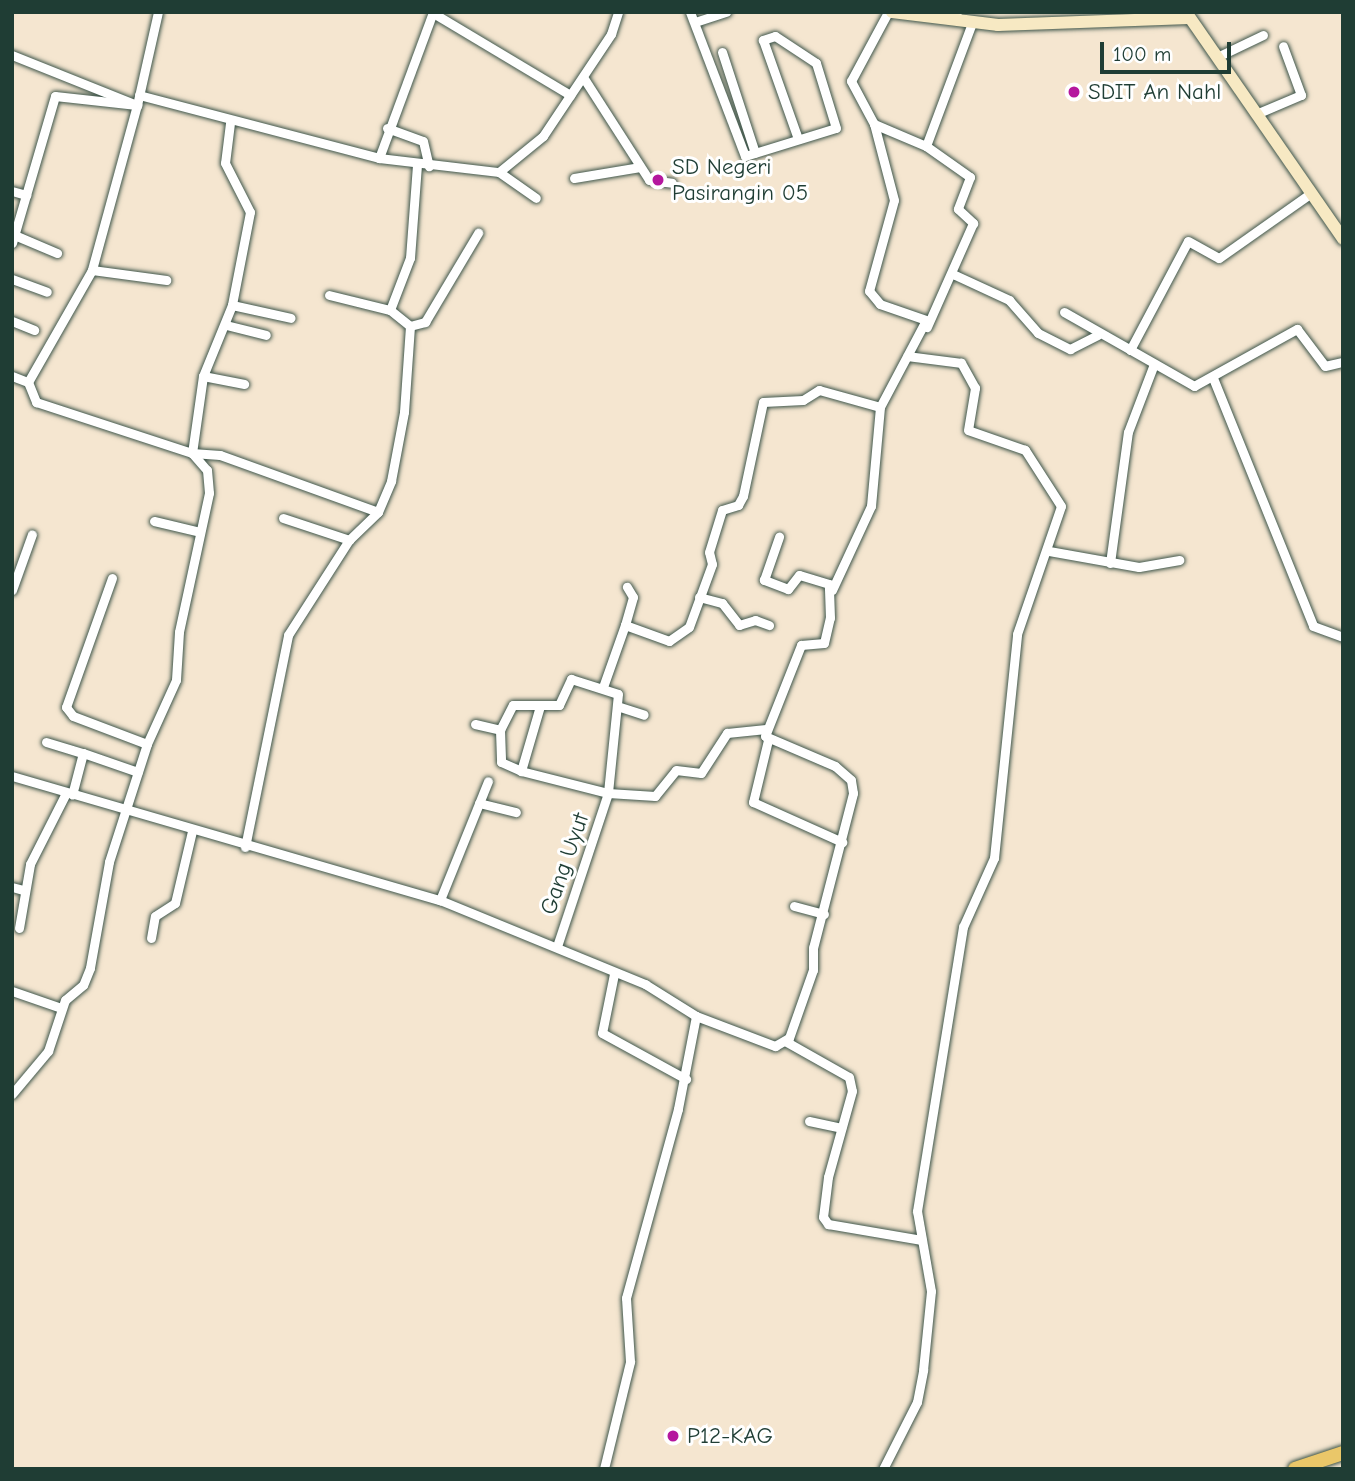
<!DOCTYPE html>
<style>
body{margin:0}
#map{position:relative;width:1355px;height:1481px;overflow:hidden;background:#f5e6d0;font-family:"Comic Neue",sans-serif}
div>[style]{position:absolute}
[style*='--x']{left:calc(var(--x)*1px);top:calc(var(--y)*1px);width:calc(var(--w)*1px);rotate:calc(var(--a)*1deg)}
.roads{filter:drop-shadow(0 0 2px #3f564b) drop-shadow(0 0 2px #3f564b)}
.street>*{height:9px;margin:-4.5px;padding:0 4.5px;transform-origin:4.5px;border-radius:4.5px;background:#fff}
.secondary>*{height:12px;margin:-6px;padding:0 6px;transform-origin:6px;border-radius:6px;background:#f7e9c3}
.primary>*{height:14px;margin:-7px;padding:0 7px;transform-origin:7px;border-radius:7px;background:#eac769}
.dots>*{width:19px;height:19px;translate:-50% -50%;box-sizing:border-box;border:4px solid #fff;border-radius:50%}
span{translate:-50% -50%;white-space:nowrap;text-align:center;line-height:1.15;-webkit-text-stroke:6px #fff;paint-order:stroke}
.poi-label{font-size:23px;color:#1f3d34}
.left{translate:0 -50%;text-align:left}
.street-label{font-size:23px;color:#1f3d34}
.frame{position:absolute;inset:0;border:14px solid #1f3d34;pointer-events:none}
.scale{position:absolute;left:1100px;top:42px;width:131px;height:32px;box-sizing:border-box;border:4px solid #1f3d34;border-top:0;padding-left:9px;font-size:21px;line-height:24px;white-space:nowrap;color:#1f3d34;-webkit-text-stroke:5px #fff;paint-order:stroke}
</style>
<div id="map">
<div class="roads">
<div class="street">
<i style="--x:690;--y:12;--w:154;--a:69.1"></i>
<i style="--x:745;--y:156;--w:95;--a:-17.1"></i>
<i style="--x:836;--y:128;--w:68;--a:-107.1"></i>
<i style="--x:816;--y:63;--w:49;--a:-146.6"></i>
<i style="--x:775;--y:36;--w:13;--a:162"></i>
<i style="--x:763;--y:40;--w:105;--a:70.5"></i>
<i style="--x:956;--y:12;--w:1;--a:0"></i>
<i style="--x:433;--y:13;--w:160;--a:30.9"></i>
<i style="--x:695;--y:22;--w:33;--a:-18"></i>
<i style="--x:722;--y:52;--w:106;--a:71.9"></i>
<i style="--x:12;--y:55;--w:135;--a:21.8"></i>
<i style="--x:137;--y:105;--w:171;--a:105.3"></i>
<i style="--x:92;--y:270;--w:129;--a:119.7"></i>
<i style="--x:1217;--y:57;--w:51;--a:-25.6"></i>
<i style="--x:583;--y:77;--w:122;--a:57.3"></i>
<i style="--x:649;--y:180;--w:23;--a:7"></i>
<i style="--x:139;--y:95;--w:248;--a:14.7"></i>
<i style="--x:379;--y:158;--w:121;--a:6.7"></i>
<i style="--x:499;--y:172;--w:57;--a:-39.3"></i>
<i style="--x:543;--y:136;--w:123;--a:-56.3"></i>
<i style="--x:611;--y:34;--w:23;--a:-72"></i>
<i style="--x:1256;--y:114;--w:49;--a:-22.9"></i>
<i style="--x:1301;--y:95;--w:52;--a:-110.2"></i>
<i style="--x:230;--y:123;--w:40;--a:97.1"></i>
<i style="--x:225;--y:163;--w:55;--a:63"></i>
<i style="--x:250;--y:212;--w:95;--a:101"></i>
<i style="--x:232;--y:305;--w:77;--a:112.2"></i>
<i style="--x:203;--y:376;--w:78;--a:98.1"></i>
<i style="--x:192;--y:453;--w:28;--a:4"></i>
<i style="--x:220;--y:455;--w:168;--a:19.8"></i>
<i style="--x:874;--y:124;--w:56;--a:22.9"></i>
<i style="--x:926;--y:146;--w:54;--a:35.2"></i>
<i style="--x:970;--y:177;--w:34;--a:111"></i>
<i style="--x:958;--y:209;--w:21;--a:43"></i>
<i style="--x:973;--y:223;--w:114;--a:113.9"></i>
<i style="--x:387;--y:128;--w:38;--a:20"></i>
<i style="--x:423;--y:141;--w:26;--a:77"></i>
<i style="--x:926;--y:146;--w:131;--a:-69.5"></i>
<i style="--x:379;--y:158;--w:156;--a:-69.7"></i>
<i style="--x:499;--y:172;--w:45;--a:35.1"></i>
<i style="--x:574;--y:178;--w:67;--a:-9.5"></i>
<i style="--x:12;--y:191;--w:15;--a:16"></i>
<i style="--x:12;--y:234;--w:49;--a:22.9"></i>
<i style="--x:12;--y:243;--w:153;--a:-73.7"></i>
<i style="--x:55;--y:96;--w:82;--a:6.3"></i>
<i style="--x:137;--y:105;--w:95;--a:-77.3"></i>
<i style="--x:92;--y:270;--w:75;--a:7.7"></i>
<i style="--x:955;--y:275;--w:60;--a:24.8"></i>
<i style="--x:1009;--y:300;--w:44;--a:48.7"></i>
<i style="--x:1038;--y:333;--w:36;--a:27"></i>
<i style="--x:1070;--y:349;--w:31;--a:-27"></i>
<i style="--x:12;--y:279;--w:37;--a:20"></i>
<i style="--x:329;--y:295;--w:63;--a:13.8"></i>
<i style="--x:232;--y:305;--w:60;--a:12.4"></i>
<i style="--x:1064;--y:312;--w:150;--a:29.6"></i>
<i style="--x:1194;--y:386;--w:118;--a:-29"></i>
<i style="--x:1297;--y:329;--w:46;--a:52.9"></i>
<i style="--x:1325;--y:366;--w:18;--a:-13"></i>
<i style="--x:12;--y:321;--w:24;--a:22"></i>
<i style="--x:226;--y:325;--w:41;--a:14"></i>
<i style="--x:410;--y:326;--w:16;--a:-15"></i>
<i style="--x:425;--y:322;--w:104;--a:-59.2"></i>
<i style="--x:1130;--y:350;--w:123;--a:-62"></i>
<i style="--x:1188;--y:241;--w:35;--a:29"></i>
<i style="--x:1219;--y:258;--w:113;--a:-35.2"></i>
<i style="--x:12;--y:376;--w:17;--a:21"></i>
<i style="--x:28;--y:382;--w:22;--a:68"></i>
<i style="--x:36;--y:402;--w:164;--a:18.1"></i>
<i style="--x:192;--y:453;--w:23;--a:49"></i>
<i style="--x:207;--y:470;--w:23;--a:85"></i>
<i style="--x:209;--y:493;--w:142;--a:102.2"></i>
<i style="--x:179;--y:632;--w:48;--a:93.6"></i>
<i style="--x:176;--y:680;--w:70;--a:114.4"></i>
<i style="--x:147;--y:744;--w:124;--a:107.9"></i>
<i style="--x:109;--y:862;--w:108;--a:100.2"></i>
<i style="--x:90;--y:968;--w:18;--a:112"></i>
<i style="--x:83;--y:985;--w:23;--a:140"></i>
<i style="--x:65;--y:1000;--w:54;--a:108.4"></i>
<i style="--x:48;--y:1051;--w:56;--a:129.9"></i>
<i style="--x:203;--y:376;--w:42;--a:11"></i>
<i style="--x:1213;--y:378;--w:267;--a:68"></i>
<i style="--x:1313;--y:626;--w:32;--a:20"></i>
<i style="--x:283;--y:518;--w:70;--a:18.4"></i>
<i style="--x:154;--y:521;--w:47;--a:13.4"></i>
<i style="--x:1049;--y:551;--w:91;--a:10.1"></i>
<i style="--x:1139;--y:567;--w:41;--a:-9.9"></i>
<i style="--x:1110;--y:563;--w:132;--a:-82.2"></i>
<i style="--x:1128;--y:432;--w:73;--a:-69.1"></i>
<i style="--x:112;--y:578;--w:137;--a:109.6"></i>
<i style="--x:66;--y:707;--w:11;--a:52"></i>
<i style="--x:73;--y:716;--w:79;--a:20.7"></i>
<i style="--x:12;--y:590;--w:59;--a:-70.3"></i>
<i style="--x:832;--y:590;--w:93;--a:-65.1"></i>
<i style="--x:871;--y:506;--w:99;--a:-84.8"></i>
<i style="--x:880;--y:407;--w:98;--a:-62.1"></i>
<i style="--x:926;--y:320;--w:49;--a:-160.8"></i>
<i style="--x:880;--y:304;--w:17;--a:-130"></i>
<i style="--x:869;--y:291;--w:94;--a:-74.6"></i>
<i style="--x:894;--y:200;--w:79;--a:-104.7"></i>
<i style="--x:874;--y:124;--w:49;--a:-118.1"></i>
<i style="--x:851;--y:81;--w:78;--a:-61.8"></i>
<i style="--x:699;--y:597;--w:24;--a:15"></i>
<i style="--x:722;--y:603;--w:28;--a:52"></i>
<i style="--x:739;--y:625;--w:17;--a:-17"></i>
<i style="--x:755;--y:620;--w:15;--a:20"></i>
<i style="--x:625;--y:625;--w:29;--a:-74"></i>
<i style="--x:633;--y:597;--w:12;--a:-121"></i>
<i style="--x:603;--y:687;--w:66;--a:-70.5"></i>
<i style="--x:625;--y:625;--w:47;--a:20"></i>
<i style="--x:669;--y:641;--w:24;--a:-35"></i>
<i style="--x:689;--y:627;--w:67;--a:-69.9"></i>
<i style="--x:712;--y:564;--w:12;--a:-104"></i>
<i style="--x:709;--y:552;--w:44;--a:-72.8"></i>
<i style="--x:722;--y:510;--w:17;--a:-17"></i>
<i style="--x:738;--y:505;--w:10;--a:-61"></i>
<i style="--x:743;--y:496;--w:96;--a:-78"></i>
<i style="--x:763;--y:402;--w:40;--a:-2.9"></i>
<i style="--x:803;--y:400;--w:19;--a:-32"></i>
<i style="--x:819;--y:390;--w:63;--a:15.6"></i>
<i style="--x:540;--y:706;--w:68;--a:106.3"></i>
<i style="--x:521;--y:771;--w:90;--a:14.2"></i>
<i style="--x:608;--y:793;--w:47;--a:3.7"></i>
<i style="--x:655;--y:796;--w:33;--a:-51"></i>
<i style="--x:676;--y:770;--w:25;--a:7"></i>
<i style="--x:701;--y:773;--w:48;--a:-57"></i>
<i style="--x:727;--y:733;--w:39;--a:-6"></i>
<i style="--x:617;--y:706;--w:28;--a:18"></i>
<i style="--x:475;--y:724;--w:26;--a:13"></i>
<i style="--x:500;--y:730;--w:28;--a:-63"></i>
<i style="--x:513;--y:705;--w:46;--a:0"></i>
<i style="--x:559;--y:705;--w:29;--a:-65"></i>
<i style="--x:571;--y:679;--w:49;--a:17.7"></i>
<i style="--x:618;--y:694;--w:100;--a:95.8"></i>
<i style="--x:608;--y:793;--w:161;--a:108.4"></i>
<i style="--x:500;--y:730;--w:32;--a:88"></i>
<i style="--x:501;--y:762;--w:22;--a:24"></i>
<i style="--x:768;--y:740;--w:64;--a:103.6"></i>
<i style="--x:753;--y:802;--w:98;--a:24.2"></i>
<i style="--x:46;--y:742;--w:39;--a:17"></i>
<i style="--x:83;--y:753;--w:43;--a:104.7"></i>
<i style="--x:83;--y:753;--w:58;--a:19.1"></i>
<i style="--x:12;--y:776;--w:446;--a:16.2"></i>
<i style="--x:440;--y:900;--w:222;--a:22.3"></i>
<i style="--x:645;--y:984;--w:60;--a:32.1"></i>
<i style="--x:696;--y:1016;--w:95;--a:101"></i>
<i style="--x:678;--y:1109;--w:196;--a:105.4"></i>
<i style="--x:626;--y:1298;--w:64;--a:86.4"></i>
<i style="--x:630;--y:1362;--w:110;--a:103.7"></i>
<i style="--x:479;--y:803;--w:38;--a:14"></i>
<i style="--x:245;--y:847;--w:216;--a:-78.5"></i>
<i style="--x:288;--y:635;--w:113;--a:-57.3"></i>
<i style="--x:349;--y:540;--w:40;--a:-44"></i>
<i style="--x:378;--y:512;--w:34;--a:-67"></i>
<i style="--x:391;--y:481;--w:70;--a:-79.3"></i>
<i style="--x:404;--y:412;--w:86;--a:-86"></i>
<i style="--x:410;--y:326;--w:26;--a:-141"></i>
<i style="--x:390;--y:310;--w:56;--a:-69"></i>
<i style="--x:410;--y:258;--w:93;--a:-85.7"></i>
<i style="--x:12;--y:887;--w:11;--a:15"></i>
<i style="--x:440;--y:900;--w:128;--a:-68"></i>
<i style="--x:794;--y:906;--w:31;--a:15"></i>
<i style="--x:19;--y:928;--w:65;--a:-80.2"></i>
<i style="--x:30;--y:864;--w:80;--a:-63.1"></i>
<i style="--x:151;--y:938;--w:22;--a:-80"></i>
<i style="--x:155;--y:916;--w:24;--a:-33"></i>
<i style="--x:175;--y:903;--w:74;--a:-76.7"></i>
<i style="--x:614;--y:974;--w:60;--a:101.5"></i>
<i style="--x:602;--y:1033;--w:96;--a:28.7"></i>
<i style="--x:12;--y:991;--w:52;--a:19.1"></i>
<i style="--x:696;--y:1016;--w:85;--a:20.8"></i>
<i style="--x:775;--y:1046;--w:16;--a:-30"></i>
<i style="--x:789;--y:1038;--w:72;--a:-70.6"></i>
<i style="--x:813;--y:970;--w:22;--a:-90"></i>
<i style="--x:813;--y:948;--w:160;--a:-75.5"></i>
<i style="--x:853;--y:793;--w:13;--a:-99"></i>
<i style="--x:851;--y:780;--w:21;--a:-139"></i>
<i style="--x:835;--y:766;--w:76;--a:-156.8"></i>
<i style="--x:765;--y:736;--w:98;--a:-68.4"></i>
<i style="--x:801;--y:645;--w:23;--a:-5"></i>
<i style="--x:824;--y:643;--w:26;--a:-77"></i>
<i style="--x:830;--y:618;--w:34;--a:-92"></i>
<i style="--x:829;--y:584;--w:31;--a:-163"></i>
<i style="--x:799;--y:575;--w:18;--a:128"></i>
<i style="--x:788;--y:589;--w:26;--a:-159"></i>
<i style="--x:764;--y:580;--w:46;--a:-70.8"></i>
<i style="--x:785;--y:1041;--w:73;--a:29.4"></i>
<i style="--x:849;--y:1077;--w:14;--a:78"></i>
<i style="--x:852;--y:1091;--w:89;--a:105.6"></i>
<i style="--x:828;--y:1177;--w:40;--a:97.1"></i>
<i style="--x:823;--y:1217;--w:9;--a:54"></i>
<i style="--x:828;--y:1224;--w:95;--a:9.7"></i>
<i style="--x:809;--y:1121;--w:33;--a:12"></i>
<i style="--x:883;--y:1469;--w:75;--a:-63.1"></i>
<i style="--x:917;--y:1402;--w:33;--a:-79"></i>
<i style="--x:923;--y:1370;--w:79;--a:-84.2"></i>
<i style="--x:931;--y:1291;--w:81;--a:-99.9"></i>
<i style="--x:917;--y:1211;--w:288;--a:-80.8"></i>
<i style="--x:963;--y:927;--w:76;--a:-65.8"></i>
<i style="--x:994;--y:858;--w:225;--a:-84.1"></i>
<i style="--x:1017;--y:634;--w:135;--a:-71"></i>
<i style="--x:1061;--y:506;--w:67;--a:-122.7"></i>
<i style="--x:1025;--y:450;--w:60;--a:-160.7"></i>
<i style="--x:968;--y:430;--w:43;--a:-80.5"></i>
<i style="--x:975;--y:388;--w:29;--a:-119"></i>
<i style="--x:961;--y:363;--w:54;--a:-172.6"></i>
</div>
<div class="secondary">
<i style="--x:892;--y:12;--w:107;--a:7"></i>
<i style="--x:998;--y:25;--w:191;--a:-2.1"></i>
<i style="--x:1186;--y:12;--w:276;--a:55.3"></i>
</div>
<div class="primary">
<i style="--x:1295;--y:1469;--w:51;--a:-18.4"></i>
</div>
</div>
<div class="dots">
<i style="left:1074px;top:92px;background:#b5179e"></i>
<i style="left:658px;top:180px;background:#b5179e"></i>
<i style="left:673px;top:1436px;background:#b5179e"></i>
</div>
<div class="poi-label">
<span class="left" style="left:1088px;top:92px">SDIT An Nahl</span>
<span class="left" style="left:672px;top:180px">SD Negeri<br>Pasirangin 05</span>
<span class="left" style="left:687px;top:1436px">P12-KAG</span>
</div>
<div class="street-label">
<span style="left:565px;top:864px;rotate:-71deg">Gang Uyut</span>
</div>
<div class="frame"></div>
<div class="scale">100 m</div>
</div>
